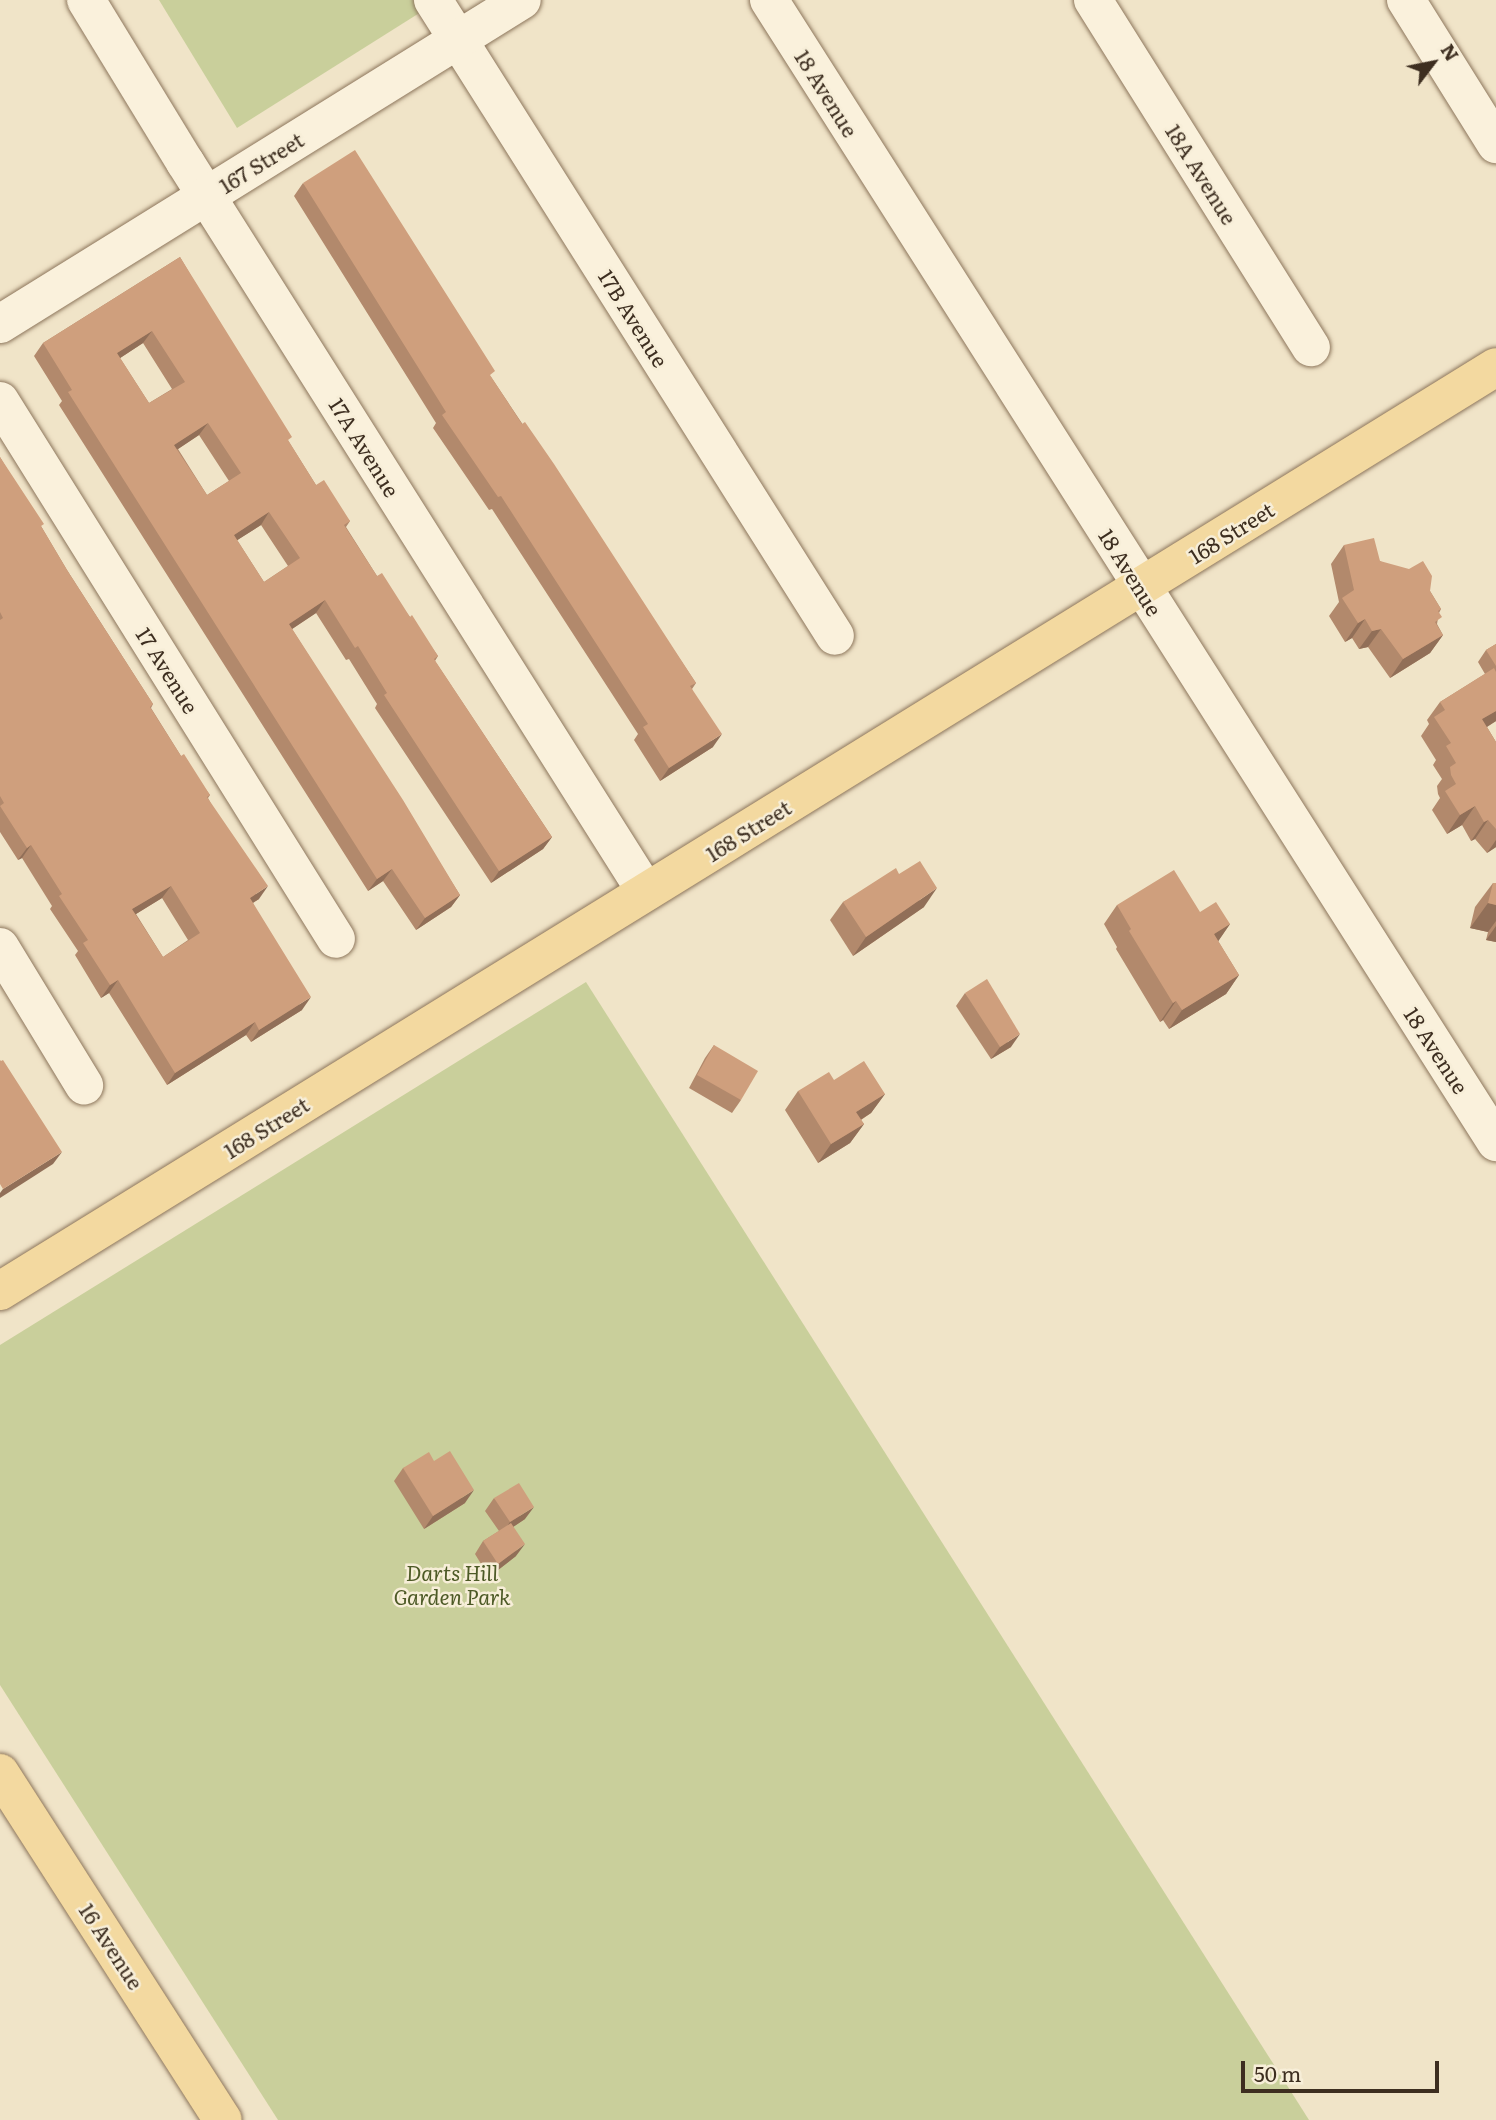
<!DOCTYPE html>
<style>
body{margin:0}
#map{position:relative;width:1496px;height:2120px;overflow:hidden;background:#f0e4c8;font-family:Literata,serif}
div>[style]{position:absolute}
[style*='--x']{left:calc(var(--x)*1px);top:calc(var(--y)*1px);width:calc(var(--w)*1px);rotate:calc(var(--a)*1deg)}
.green>*{inset:0;background:#c9cf9b}
.roads{filter:drop-shadow(0 0 2px #8d765c) drop-shadow(0 0 2px #8d765c)}
.minor>*{height:38px;margin:-19px;padding:0 19px;transform-origin:19px;border-radius:19px;background:#faf1dc}
.major>*{height:38px;margin:-19px;padding:0 19px;transform-origin:19px;border-radius:19px;background:#f3d9a0}
.wall>*{inset:0;background:#b2896c}
.shaded-wall>*{inset:0;background:#916f58}
.building>*{inset:0;background:#cf9f7d}
span{translate:-50% -50%;white-space:nowrap;text-align:center;line-height:1.15;-webkit-text-stroke:5px #f7eed8;paint-order:stroke}
.street-label{font-size:21px;color:#3d2e20}
.park-label{font-size:21px;color:#4d5a26;font-style:italic}
.north{position:absolute;left:1398px;top:28px;width:70px;height:70px;-webkit-text-stroke:5px #f7eed8;paint-order:stroke;rotate:58deg;font-size:19px;font-weight:700;line-height:28px;text-align:center;color:#3d2e20}
.north::after{content:'';display:block;margin:auto;width:24px;height:32px;background:#3d2e20;clip-path:polygon(50% 0,100% 100%,50% 72%,0 100%)}
.scale{position:absolute;left:1241px;top:2061px;width:198px;height:32px;box-sizing:border-box;border:4px solid #3d2e20;border-top:0;padding-left:9px;font-size:21px;line-height:24px;white-space:nowrap;color:#3d2e20;-webkit-text-stroke:5px #f7eed8;paint-order:stroke}
</style>
<div id="map">
<div class="green">
<i style="clip-path:polygon(159px 0,413px 0,421px 12px,237px 128px)"></i>
<i style="clip-path:polygon(586px 982px,1309px 2120px,278px 2120px,0 1685px,0 1345px)"></i>
</div>
<div class="roads">
<div class="minor">
<i style="--x:86;--y:0;--w:190;--a:58.6"></i>
<i style="--x:185;--y:162;--w:863;--a:57.73"></i>
<i style="--x:433;--y:0;--w:752;--a:57.7"></i>
<i style="--x:769;--y:0;--w:1354;--a:57.52"></i>
<i style="--x:1093;--y:0;--w:410;--a:57.9"></i>
<i style="--x:1406;--y:0;--w:170;--a:58"></i>
<i style="--x:0;--y:324;--w:614;--a:-31.83"></i>
<i style="--x:0;--y:401;--w:634;--a:58.01"></i>
<i style="--x:0;--y:947;--w:162;--a:58.7"></i>
</div>
<div class="major">
<i style="--x:0;--y:1291;--w:1758;--a:-31.7"></i>
<i style="--x:0;--y:1773;--w:412;--a:57.3"></i>
</div>
</div>
<div class="wall">
<i style="clip-path:polygon(303px 183px,491px 377px,696px 683px,692px 689px,713px 747px,660px 781px,634px 740px,638px 734px,492px 509px,489px 510px,433px 428px,436px 423px,294px 196px)"></i>
<i style="clip-path:polygon(evenodd,180px 257px,289px 442px,316px 485px,350px 521px,346px 527px,377px 576px,410px 617px,438px 656px,435px 661px,552px 837px,543px 849px,491px 883px,375px 708px,377px 704px,349px 659px,346px 660px,316px 613px,292px 629px,460px 895px,451px 907px,416px 930px,383px 881px,368px 891px,59px 405px,62px 401px,34px 356px,43px 343px,180px 257px,143px 343px,172px 389px,149px 403px,120px 358px,143px 343px,180px 257px,199px 435px,229px 481px,207px 495px,178px 449px,199px 435px,180px 257px,261px 525px,288px 566px,264px 582px,237px 540px,261px 525px)"></i>
<i style="clip-path:polygon(evenodd,0 457px,67px 570px,153px 704px,151px 708px,181px 756px,210px 795px,208px 798px,259px 899px,253px 903px,302px 1010px,251px 1042px,246px 1035px,167px 1085px,109px 993px,101px 998px,75px 955px,78px 951px,50px 909px,52px 906px,22px 858px,18px 860px,0 832px,0 457px,162px 898px,188px 940px,163px 957px,136px 914px,162px 898px)"></i>
<i style="clip-path:polygon(1344px 545px,1380px 561px,1430px 591px,1441px 609px,1439px 613px,1437px 624px,1443px 635px,1430px 653px,1390px 678px,1368px 647px,1359px 649px,1352px 638px,1345px 642px,1329px 616px,1339px 602px,1331px 564px)"></i>
<i style="clip-path:polygon(1496px 644px,1496px 721px,1487px 727px,1496px 742px,1496px 847px,1487px 853px,1475px 839px,1471px 841px,1462px 825px,1447px 834px,1432px 810px,1440px 798px,1438px 794px,1437px 786px,1442px 779px,1433px 765px,1436px 760px,1421px 736px,1429px 724px,1427px 720px,1440px 702px,1485px 674px,1478px 662px,1486px 650px)"></i>
<i style="clip-path:polygon(899px 874px,924px 907px,853px 956px,830px 920px,843px 902px)"></i>
<i style="clip-path:polygon(1493px 883px,1496px 883px,1496px 942px,1486px 940px,1488px 932px,1470px 928px,1475px 907px)"></i>
<i style="clip-path:polygon(1117px 905px,1200px 912px,1230px 924px,1218px 941px,1239px 975px,1226px 994px,1169px 1029px,1163px 1020px,1160px 1022px,1116px 949px,1117px 947px,1104px 924px)"></i>
<i style="clip-path:polygon(965px 993px,1011px 1047px,991px 1059px,956px 1006px)"></i>
<i style="clip-path:polygon(714px 1045px,741px 1100px,732px 1113px,689px 1088px,705px 1058px)"></i>
<i style="clip-path:polygon(798px 1091px,885px 1094px,871px 1113px,861px 1120px,864px 1124px,850px 1143px,818px 1163px,785px 1110px)"></i>
<i style="clip-path:polygon(434px 1461px,465px 1503px,424px 1529px,394px 1481px,403px 1468px)"></i>
<i style="clip-path:polygon(494px 1498px,525px 1519px,513px 1527px,516px 1556px,489px 1577px,475px 1554px,483px 1541px,499px 1531px,485px 1511px)"></i>
</div>
<div class="shaded-wall">
<i style="clip-path:polygon(152px 331px,143px 343px,108px 366px,117px 353px)"></i>
<i style="clip-path:polygon(208px 423px,199px 435px,166px 457px,174px 445px)"></i>
<i style="clip-path:polygon(269px 512px,261px 525px,225px 548px,234px 535px)"></i>
<i style="clip-path:polygon(325px 600px,316px 613px,280px 637px,289px 624px)"></i>
<i style="clip-path:polygon(1365px 619px,1352px 638px,1345px 642px,1358px 623px)"></i>
<i style="clip-path:polygon(1381px 629px,1368px 647px,1359px 649px,1372px 631px)"></i>
<i style="clip-path:polygon(1443px 635px,1430px 653px,1390px 678px,1403px 659px)"></i>
<i style="clip-path:polygon(1496px 711px,1496px 721px,1469px 738px,1482px 719px)"></i>
<i style="clip-path:polygon(722px 734px,713px 747px,660px 781px,669px 768px)"></i>
<i style="clip-path:polygon(1475px 806px,1462px 825px,1447px 834px,1460px 815px)"></i>
<i style="clip-path:polygon(1488px 820px,1475px 839px,1471px 841px,1484px 822px)"></i>
<i style="clip-path:polygon(552px 837px,543px 849px,491px 883px,499px 871px)"></i>
<i style="clip-path:polygon(1496px 840px,1496px 847px,1487px 853px)"></i>
<i style="clip-path:polygon(31px 845px,22px 858px,18px 860px,27px 848px)"></i>
<i style="clip-path:polygon(392px 869px,383px 881px,368px 891px,377px 879px)"></i>
<i style="clip-path:polygon(171px 886px,162px 898px,123px 922px,132px 909px)"></i>
<i style="clip-path:polygon(268px 886px,259px 899px,241px 910px,250px 898px)"></i>
<i style="clip-path:polygon(937px 888px,924px 907px,853px 956px,866px 937px)"></i>
<i style="clip-path:polygon(460px 895px,451px 907px,416px 930px,425px 918px)"></i>
<i style="clip-path:polygon(1488px 903px,1496px 905px,1496px 921px,1488px 932px,1470px 928px)"></i>
<i style="clip-path:polygon(1230px 924px,1217px 943px,1214px 934px)"></i>
<i style="clip-path:polygon(1496px 926px,1496px 942px,1486px 940px)"></i>
<i style="clip-path:polygon(1239px 975px,1226px 994px,1169px 1029px,1182px 1010px)"></i>
<i style="clip-path:polygon(118px 980px,109px 993px,101px 998px,110px 985px)"></i>
<i style="clip-path:polygon(311px 997px,302px 1010px,251px 1042px,259px 1030px)"></i>
<i style="clip-path:polygon(1176px 1001px,1163px 1020px,1160px 1022px,1173px 1003px)"></i>
<i style="clip-path:polygon(255px 1022px,246px 1035px,167px 1085px,175px 1073px)"></i>
<i style="clip-path:polygon(1020px 1034px,1011px 1047px,991px 1059px,1000px 1047px)"></i>
<i style="clip-path:polygon(885px 1094px,871px 1113px,843px 1131px,856px 1112px)"></i>
<i style="clip-path:polygon(864px 1124px,850px 1143px,818px 1163px,831px 1144px)"></i>
<i style="clip-path:polygon(62px 1152px,53px 1164px,0 1198px,0 1193px,3px 1189px)"></i>
<i style="clip-path:polygon(474px 1490px,465px 1503px,424px 1529px,433px 1516px)"></i>
<i style="clip-path:polygon(534px 1507px,525px 1519px,501px 1535px,510px 1522px)"></i>
<i style="clip-path:polygon(525px 1544px,516px 1556px,489px 1577px,498px 1564px)"></i>
</div>
<div class="building">
<i style="clip-path:polygon(355px 150px,495px 371px,490px 375px,522px 424px,525px 422px,554px 464px,696px 683px,690px 686px,722px 734px,669px 768px,643px 727px,648px 724px,501px 496px,498px 497px,442px 415px,446px 412px,303px 183px)"></i>
<i style="clip-path:polygon(evenodd,180px 257px,292px 437px,288px 440px,316px 485px,324px 480px,350px 521px,344px 525px,377px 576px,382px 573px,410px 617px,412px 615px,438px 656px,434px 659px,552px 837px,499px 871px,384px 695px,387px 693px,358px 646px,355px 648px,325px 600px,289px 624px,403px 800px,460px 895px,425px 918px,392px 869px,377px 879px,68px 392px,72px 390px,43px 343px,180px 257px,152px 331px,185px 382px,149px 403px,117px 353px,152px 331px,180px 257px,208px 423px,241px 473px,207px 495px,174px 445px,208px 423px,180px 257px,269px 512px,300px 558px,264px 582px,234px 535px,269px 512px)"></i>
<i style="clip-path:polygon(evenodd,0 457px,44px 524px,41px 526px,67px 570px,153px 704px,150px 707px,181px 756px,184px 754px,210px 795px,207px 797px,268px 886px,250px 898px,311px 997px,259px 1030px,255px 1022px,175px 1073px,118px 980px,110px 985px,83px 943px,88px 940px,59px 896px,62px 894px,31px 845px,27px 848px,0 806px,4px 803px,0 796px,0 620px,3px 618px,0 612px,0 457px,171px 886px,200px 933px,163px 957px,132px 909px,171px 886px)"></i>
<i style="clip-path:polygon(1374px 538px,1380px 561px,1409px 569px,1423px 561px,1432px 576px,1430px 591px,1441px 609px,1438px 611px,1442px 617px,1435px 622px,1443px 635px,1403px 659px,1381px 629px,1372px 631px,1365px 619px,1358px 623px,1342px 598px,1354px 590px,1344px 545px)"></i>
<i style="clip-path:polygon(1496px 644px,1496px 666px,1486px 650px)"></i>
<i style="clip-path:polygon(1494px 668px,1496px 672px,1496px 711px,1482px 719px,1496px 742px,1496px 829px,1488px 820px,1484px 822px,1475px 806px,1460px 815px,1445px 791px,1456px 784px,1451px 775px,1450px 767px,1456px 763px,1446px 746px,1451px 743px,1434px 717px,1445px 710px,1440px 702px)"></i>
<i style="clip-path:polygon(920px 861px,937px 888px,866px 937px,843px 902px,896px 868px,899px 874px)"></i>
<i style="clip-path:polygon(1174px 870px,1200px 912px,1216px 902px,1230px 924px,1214px 934px,1239px 975px,1182px 1010px,1176px 1001px,1173px 1003px,1129px 931px,1131px 929px,1117px 905px)"></i>
<i style="clip-path:polygon(1493px 883px,1496px 883px,1496px 905px,1488px 903px)"></i>
<i style="clip-path:polygon(987px 979px,1020px 1034px,1000px 1047px,965px 993px)"></i>
<i style="clip-path:polygon(714px 1045px,758px 1071px,741px 1100px,697px 1075px)"></i>
<i style="clip-path:polygon(0 1060px,1px 1061px,3px 1060px,62px 1152px,3px 1189px,0 1184px)"></i>
<i style="clip-path:polygon(864px 1061px,885px 1094px,856px 1112px,864px 1124px,831px 1144px,798px 1091px,829px 1072px,834px 1080px)"></i>
<i style="clip-path:polygon(450px 1451px,474px 1490px,433px 1516px,403px 1468px,429px 1452px,434px 1461px)"></i>
<i style="clip-path:polygon(519px 1483px,534px 1507px,510px 1522px,494px 1498px)"></i>
<i style="clip-path:polygon(511px 1523px,525px 1544px,498px 1564px,483px 1541px)"></i>
</div>
<div class="street-label">
<span style="left:827px;top:93px;rotate:58deg">18 Avenue</span>
<span style="left:261px;top:162px;rotate:-32deg">167 Street</span>
<span style="left:1202px;top:174px;rotate:58deg">18A Avenue</span>
<span style="left:634px;top:318px;rotate:58deg">17B Avenue</span>
<span style="left:365px;top:447px;rotate:58deg">17A Avenue</span>
<span style="left:1231px;top:532px;rotate:-32deg">168 Street</span>
<span style="left:1131px;top:572px;rotate:58deg">18 Avenue</span>
<span style="left:168px;top:670px;rotate:58deg">17 Avenue</span>
<span style="left:748px;top:830px;rotate:-32deg">168 Street</span>
<span style="left:1437px;top:1050px;rotate:57deg">18 Avenue</span>
<span style="left:266px;top:1127px;rotate:-32deg">168 Street</span>
<span style="left:112px;top:1946px;rotate:57deg">16 Avenue</span>
</div>
<div class="park-label">
<span style="left:452px;top:1584px">Darts Hill<br>Garden Park</span>
</div>
<div class="north">N</div>
<div class="scale">50 m</div>
</div>
